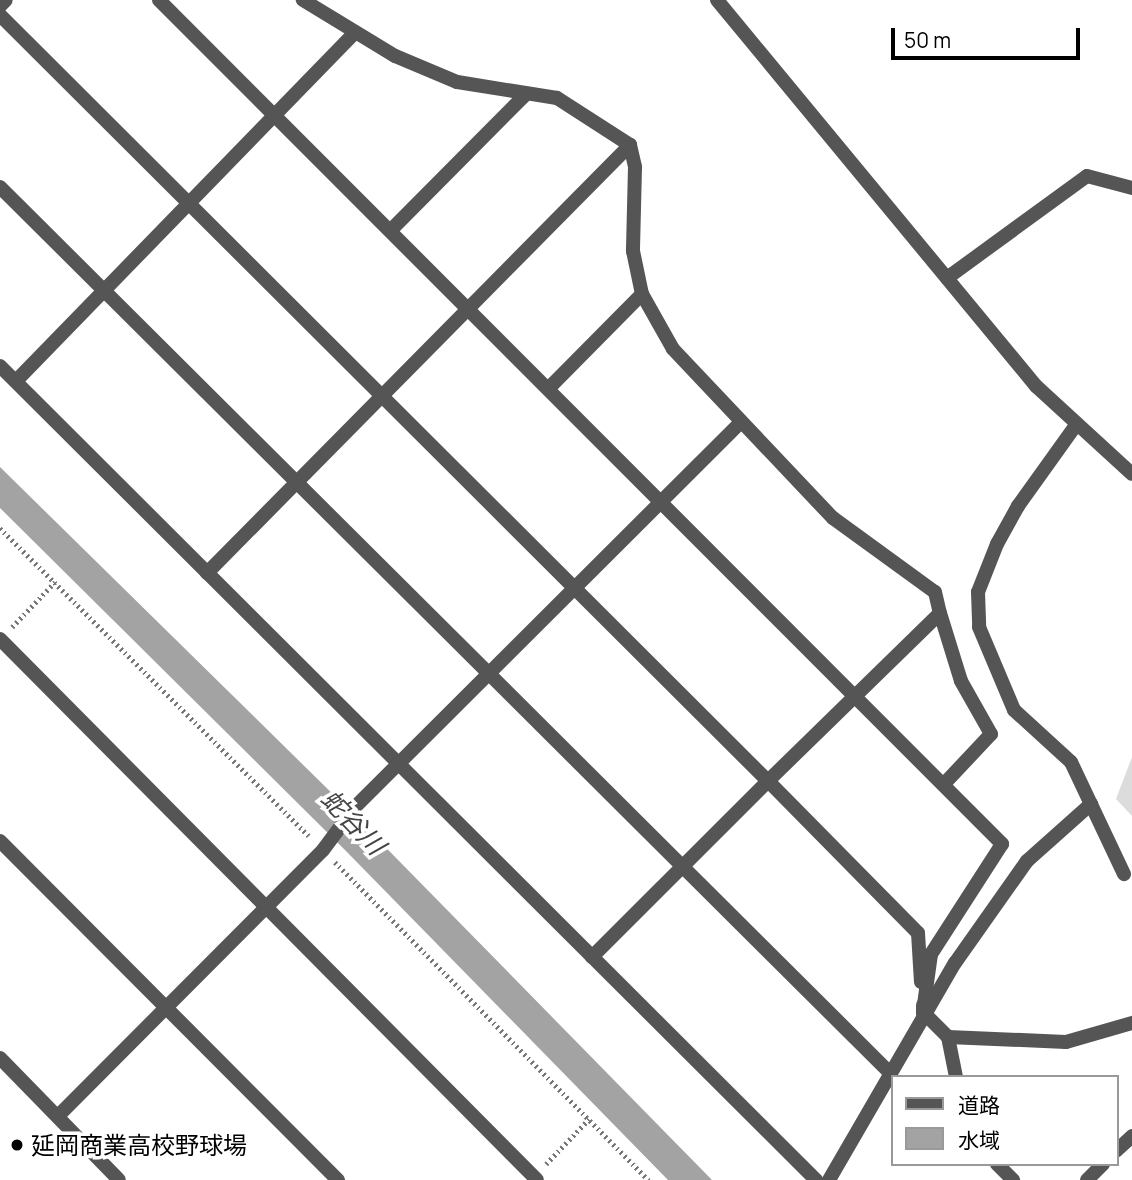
<!DOCTYPE html>
<meta charset="utf-8">
<style>
body{margin:0}
#map{position:relative;width:1132px;height:1180px;overflow:hidden;background:#fff;font-family:Manrope,"Noto Sans JP",sans-serif}
div>[style]{position:absolute}
[style*='--x']{left:calc(var(--x)*1px);top:calc(var(--y)*1px);width:calc(var(--w)*1px);rotate:calc(var(--a)*1deg)}
.green>*{inset:0;background:#dcdcdc}
.water>*{inset:0;background:#a3a3a3}
.path>*{height:4.5px;margin-top:-2.25px;transform-origin:0;background:repeating-linear-gradient(90deg,#777 0 2px,transparent 0 5.5px)}
.minor>*{height:14px;margin:-7px;padding:0 7px;transform-origin:7px;border-radius:7px;background:#555}
.dots>*{width:19px;height:19px;translate:-50% -50%;box-sizing:border-box;border:4px solid #fff;border-radius:50%}
span{translate:-50% -50%;white-space:nowrap;text-align:center;line-height:1.15;-webkit-text-stroke:7px #fff;paint-order:stroke}
.poi-label{font-size:24px;color:#000}
.left{translate:0 -50%;text-align:left}
.water-label{font-size:26px;color:#444;font-style:italic}
.legend{position:absolute;left:891px;top:1075px;width:228px;height:91px;box-sizing:border-box;background:#fff;border:2px solid #999;margin:0;padding:9px 12px;list-style:none;font-size:21px;color:#000}
.legend li{display:flex;align-items:center;gap:14px;height:35px}
.legend b{width:35px;border:2px solid #999}
.scale{position:absolute;left:891px;top:28px;width:189px;height:32px;box-sizing:border-box;border:4px solid #000;border-top:0;padding-left:9px;font-size:21px;line-height:24px;white-space:nowrap;color:#000;-webkit-text-stroke:5px #fff;paint-order:stroke}
</style>
<div id="map">
<div class="green">
<i style="clip-path:polygon(1132px 757px,1132px 816px,1116px 799px)"></i>
</div>
<div class="water">
<i style="clip-path:polygon(0 467px,348px 809px,712px 1180px,668px 1180px,345px 850px,0 508px)"></i>
</div>
<div class="path">
<i style="--x:0;--y:528;--w:436;--a:44.9"></i>
<i style="--x:12;--y:627;--w:62;--a:-46.3"></i>
<i style="--x:335;--y:862;--w:447;--a:45.4"></i>
<i style="--x:546;--y:1164;--w:62;--a:-46.3"></i>
</div>
<div class="minor">
<i style="--x:159;--y:0;--w:1193;--a:45.03"></i>
<i style="--x:1002;--y:844;--w:131;--a:122.8"></i>
<i style="--x:931;--y:954;--w:59;--a:97.9"></i>
<i style="--x:717;--y:0;--w:501;--a:50.43"></i>
<i style="--x:1036;--y:386;--w:130;--a:42.5"></i>
<i style="--x:0;--y:6;--w:8;--a:-45"></i>
<i style="--x:0;--y:15;--w:1085;--a:44.93"></i>
<i style="--x:768;--y:781;--w:249;--a:135"></i>
<i style="--x:630;--y:145;--w:23;--a:77"></i>
<i style="--x:635;--y:167;--w:84;--a:91.4"></i>
<i style="--x:633;--y:251;--w:44;--a:78.2"></i>
<i style="--x:642;--y:294;--w:63;--a:60.6"></i>
<i style="--x:673;--y:349;--w:233;--a:46.6"></i>
<i style="--x:833;--y:518;--w:126;--a:36"></i>
<i style="--x:935;--y:592;--w:22;--a:77"></i>
<i style="--x:0;--y:187;--w:1256;--a:44.87"></i>
<i style="--x:391;--y:230;--w:192;--a:-45.2"></i>
<i style="--x:947;--y:278;--w:173;--a:-36.1"></i>
<i style="--x:1087;--y:176;--w:47;--a:14.9"></i>
<i style="--x:0;--y:366;--w:1153;--a:44.93"></i>
<i style="--x:16;--y:381;--w:486;--a:-45.8"></i>
<i style="--x:549;--y:388;--w:132;--a:-45.3"></i>
<i style="--x:1076;--y:425;--w:100;--a:125.6"></i>
<i style="--x:1018;--y:506;--w:43;--a:118.9"></i>
<i style="--x:997;--y:544;--w:52;--a:111.6"></i>
<i style="--x:978;--y:592;--w:35;--a:88"></i>
<i style="--x:979;--y:627;--w:90;--a:67.1"></i>
<i style="--x:1014;--y:710;--w:77;--a:42.4"></i>
<i style="--x:1071;--y:762;--w:124;--a:64.7"></i>
<i style="--x:207;--y:573;--w:602;--a:-45.34"></i>
<i style="--x:630;--y:145;--w:87;--a:-147.2"></i>
<i style="--x:557;--y:98;--w:101;--a:-170.9"></i>
<i style="--x:457;--y:82;--w:67;--a:-157.2"></i>
<i style="--x:395;--y:56;--w:108;--a:-148.7"></i>
<i style="--x:0;--y:639;--w:762;--a:45.21"></i>
<i style="--x:0;--y:841;--w:479;--a:45.1"></i>
<i style="--x:921;--y:982;--w:49;--a:-93.5"></i>
<i style="--x:918;--y:933;--w:214;--a:-134.6"></i>
<i style="--x:768;--y:781;--w:240;--a:-44.3"></i>
<i style="--x:940;--y:613;--w:71;--a:72.8"></i>
<i style="--x:961;--y:681;--w:61;--a:60.5"></i>
<i style="--x:991;--y:734;--w:69;--a:133.2"></i>
<i style="--x:923;--y:1005;--w:7;--a:90"></i>
<i style="--x:923;--y:1012;--w:35;--a:45"></i>
<i style="--x:948;--y:1037;--w:41;--a:78.7"></i>
<i style="--x:948;--y:1037;--w:118;--a:2.4"></i>
<i style="--x:1066;--y:1042;--w:69;--a:-16.1"></i>
<i style="--x:0;--y:1058;--w:170;--a:45.7"></i>
<i style="--x:58;--y:1116;--w:375;--a:-45.1"></i>
<i style="--x:323;--y:850;--w:54;--a:-53.3"></i>
<i style="--x:355;--y:807;--w:545;--a:-44.93"></i>
<i style="--x:1116;--y:1151;--w:22;--a:-43"></i>
<i style="--x:997;--y:1164;--w:23;--a:45"></i>
<i style="--x:829;--y:1180;--w:251;--a:-59.9"></i>
<i style="--x:955;--y:963;--w:125;--a:-54.8"></i>
<i style="--x:1027;--y:861;--w:86;--a:-41.7"></i>
<i style="--x:1087;--y:1180;--w:23;--a:-45"></i>
</div>
<div class="dots">
<i style="left:17px;top:1145px;background:#000"></i>
</div>
<div class="poi-label">
<span class="left" style="left:31px;top:1145px">延岡商業高校野球場</span>
</div>
<div class="water-label">
<span style="left:353px;top:822px;rotate:46deg">蛇谷川</span>
</div>
<ul class="legend">
<li><b style="height:9px;background:#555"></b>道路</li>
<li><b style="height:19px;background:#a3a3a3"></b>水域</li>
</ul>
<div class="scale">50 m</div>
</div>
